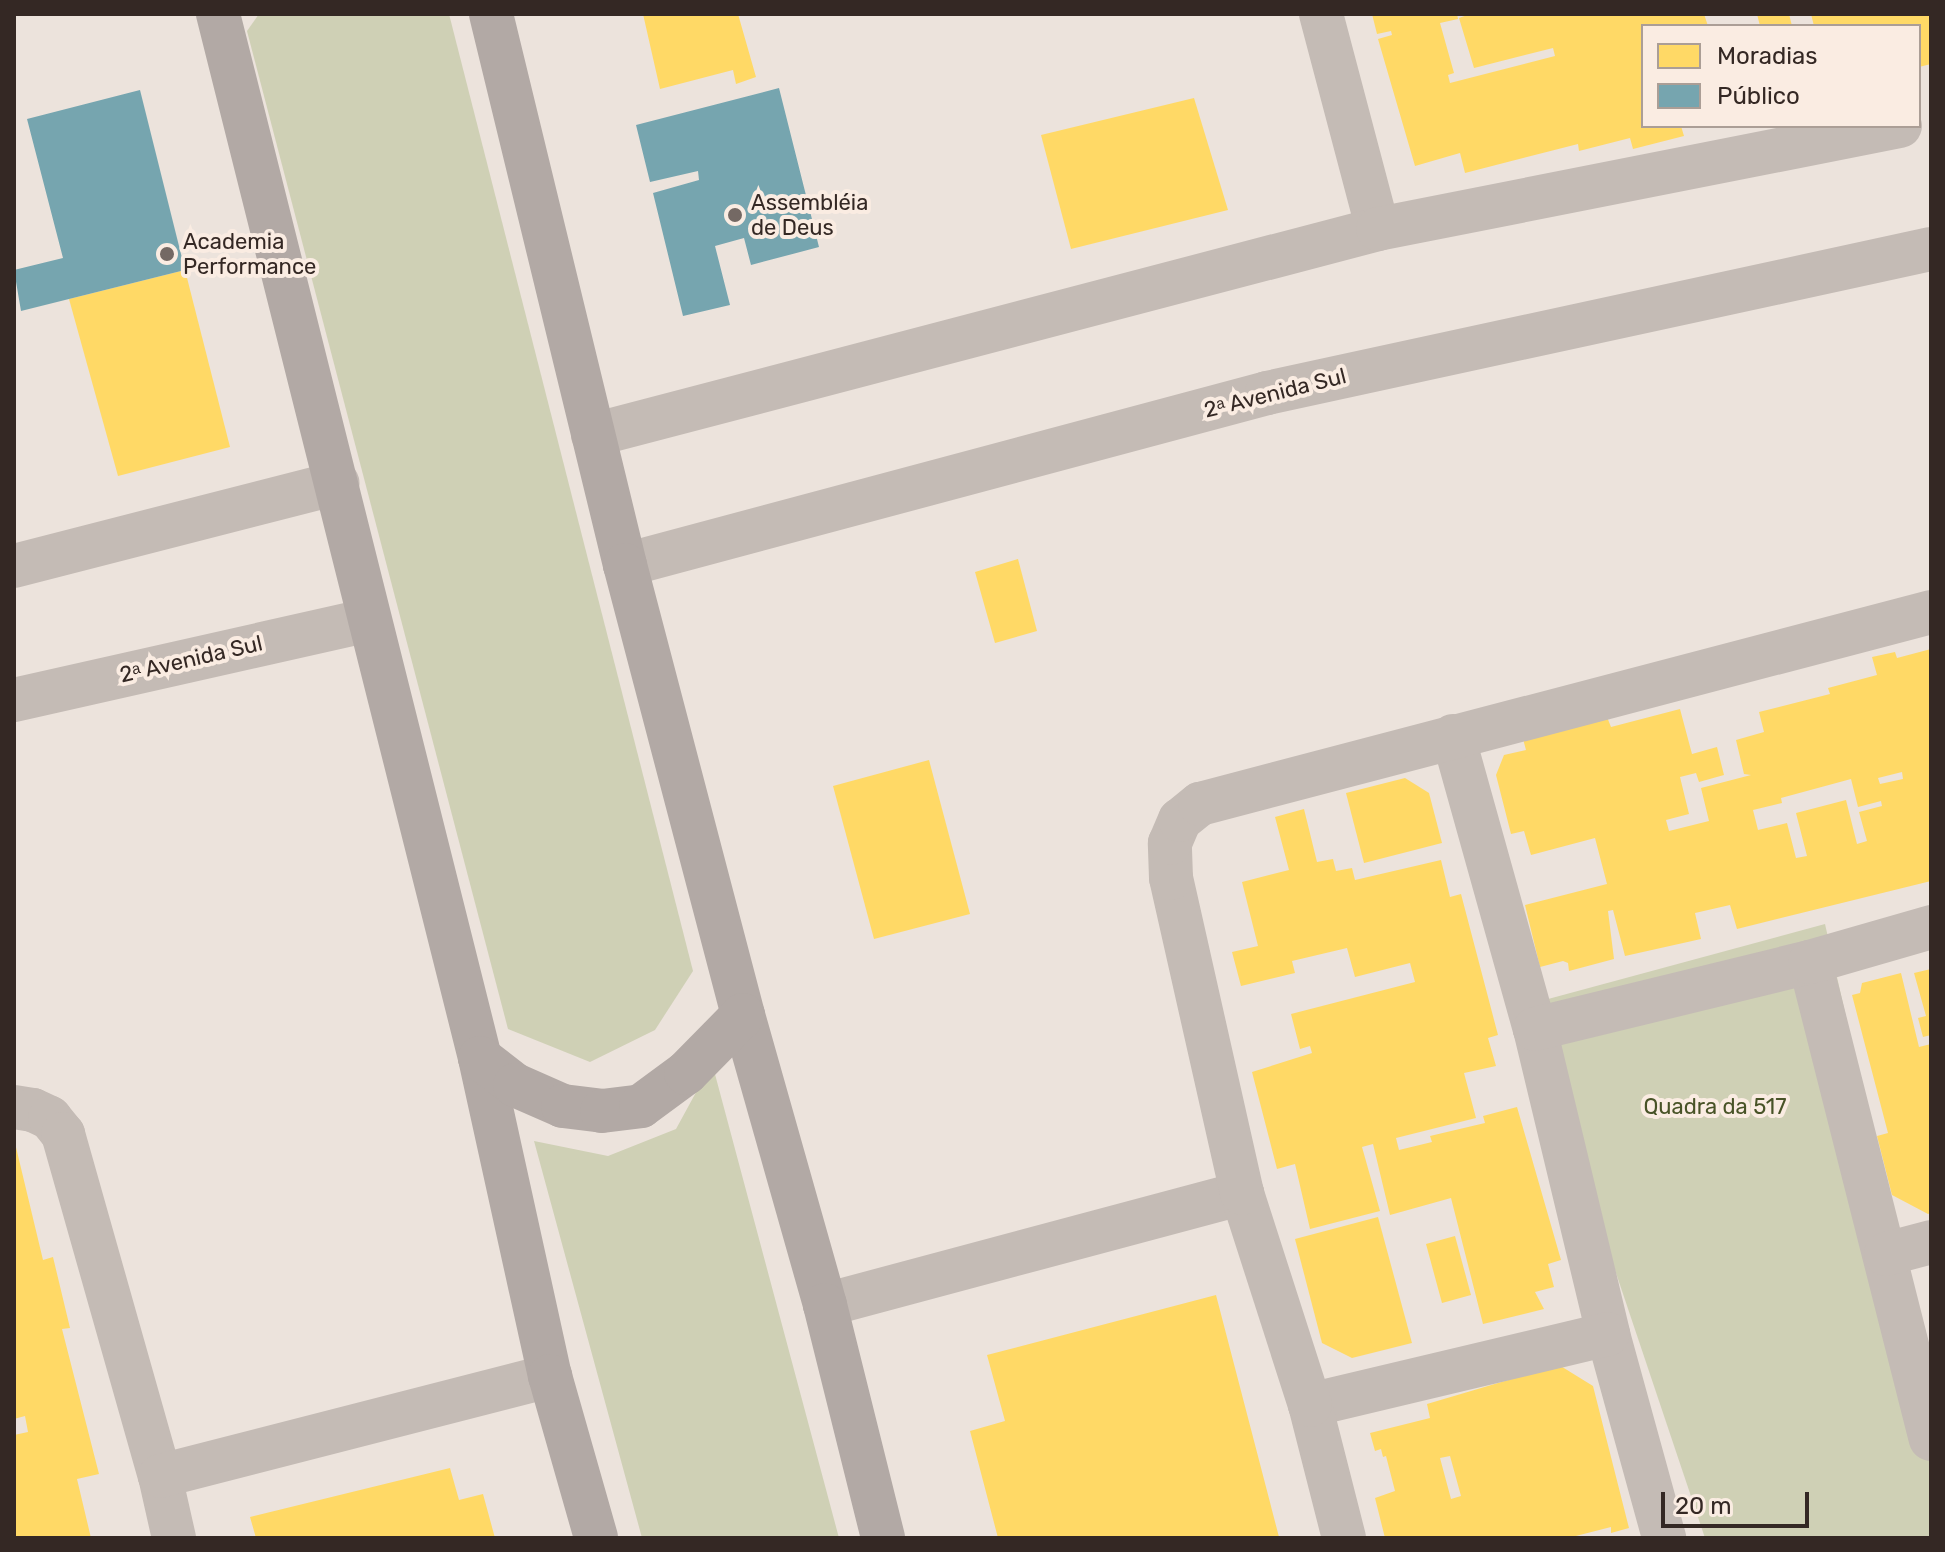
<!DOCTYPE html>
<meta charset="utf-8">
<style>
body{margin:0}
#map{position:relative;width:1945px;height:1552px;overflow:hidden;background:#ece3dc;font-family:Rubik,sans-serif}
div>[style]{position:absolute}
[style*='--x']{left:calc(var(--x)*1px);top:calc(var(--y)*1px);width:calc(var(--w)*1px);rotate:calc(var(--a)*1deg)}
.green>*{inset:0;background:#cfd0b5}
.homes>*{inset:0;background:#ffd966}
.public>*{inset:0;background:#76a5af}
.minor>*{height:44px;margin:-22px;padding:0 22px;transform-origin:22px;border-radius:22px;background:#c4bbb5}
.major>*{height:44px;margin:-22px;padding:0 22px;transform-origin:22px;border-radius:22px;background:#b2a9a5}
.dots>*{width:22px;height:22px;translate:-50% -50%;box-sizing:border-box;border:4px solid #faece2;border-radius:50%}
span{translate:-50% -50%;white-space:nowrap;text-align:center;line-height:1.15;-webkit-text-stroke:8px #faece2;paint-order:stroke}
.poi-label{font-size:22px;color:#342824}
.left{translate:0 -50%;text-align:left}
.street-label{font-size:22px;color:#342824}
.park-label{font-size:22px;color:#485327}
.frame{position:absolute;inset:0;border:16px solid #342824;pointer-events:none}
.legend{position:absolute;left:1641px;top:24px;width:280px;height:104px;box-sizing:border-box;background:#faece2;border:2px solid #ab9e96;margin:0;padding:10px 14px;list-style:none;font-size:24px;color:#342824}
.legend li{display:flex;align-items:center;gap:16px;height:40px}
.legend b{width:40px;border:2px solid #ab9e96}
.scale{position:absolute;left:1661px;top:1492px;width:148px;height:36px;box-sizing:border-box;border:4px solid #342824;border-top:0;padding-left:10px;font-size:24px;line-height:28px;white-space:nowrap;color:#342824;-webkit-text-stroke:6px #faece2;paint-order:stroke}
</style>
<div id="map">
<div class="green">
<i style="clip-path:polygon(259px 14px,449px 14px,693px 971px,655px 1030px,590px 1062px,508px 1029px,247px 31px)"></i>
<i style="clip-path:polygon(1825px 924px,1931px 1393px,1931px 1538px,1705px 1538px,1526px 1005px)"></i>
<i style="clip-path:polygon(712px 1063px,839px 1538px,642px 1538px,534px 1141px,608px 1156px,676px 1129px)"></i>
</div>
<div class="homes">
<i style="clip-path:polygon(643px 14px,738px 14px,756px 77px,736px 84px,733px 70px,660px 89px)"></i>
<i style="clip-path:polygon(1372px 14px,1457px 14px,1458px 19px,1440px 23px,1454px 73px,1448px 75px,1450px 83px,1555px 56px,1553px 48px,1474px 68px,1459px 18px,1470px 14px,1704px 14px,1708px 26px,1643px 26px,1643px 126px,1681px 126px,1684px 136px,1633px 149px,1630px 138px,1579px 151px,1578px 144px,1465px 173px,1460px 153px,1415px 166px,1378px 39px,1392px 35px,1391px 31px,1377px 34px)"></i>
<i style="clip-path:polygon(1757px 14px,1789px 14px,1792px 26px,1760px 26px)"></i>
<i style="clip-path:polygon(1811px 14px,1931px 14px,1931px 64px,1919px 67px,1919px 26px,1814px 26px)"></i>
<i style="clip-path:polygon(1194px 98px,1228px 210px,1071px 249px,1041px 135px)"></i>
<i style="clip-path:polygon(185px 270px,230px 447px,118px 476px,69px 299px)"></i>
<i style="clip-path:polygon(1018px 559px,1037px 631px,995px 643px,975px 572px)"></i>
<i style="clip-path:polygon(evenodd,1931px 649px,1931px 881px,1737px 929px,1730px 905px,1695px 913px,1701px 939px,1625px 956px,1613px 910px,1608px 911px,1614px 959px,1569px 971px,1568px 963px,1563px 961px,1540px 967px,1525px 905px,1607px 884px,1595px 838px,1531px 855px,1524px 831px,1511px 834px,1496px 775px,1504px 755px,1526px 750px,1523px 739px,1607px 717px,1611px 727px,1680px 709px,1692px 754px,1717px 747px,1724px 775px,1699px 782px,1696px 773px,1680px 777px,1689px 814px,1666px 820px,1669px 831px,1709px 821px,1701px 788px,1751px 775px,1744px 774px,1736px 740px,1764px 732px,1759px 712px,1830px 694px,1828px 688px,1877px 675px,1872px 657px,1895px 652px,1897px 658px,1931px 649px,1902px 772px,1903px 779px,1880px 784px,1878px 778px,1902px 772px,1931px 649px,1851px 779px,1858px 807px,1881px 801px,1882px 806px,1859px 812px,1867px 841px,1857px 844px,1846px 800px,1796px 813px,1807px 856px,1796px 858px,1787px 823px,1758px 830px,1753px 810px,1782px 803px,1781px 798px,1851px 779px)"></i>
<i style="clip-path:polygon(929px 760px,970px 914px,874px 939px,833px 786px)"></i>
<i style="clip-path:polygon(1405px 778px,1429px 793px,1442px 843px,1364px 863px,1346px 793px)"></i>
<i style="clip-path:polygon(1304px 809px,1317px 862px,1333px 859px,1336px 871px,1352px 868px,1355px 880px,1441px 860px,1450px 897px,1461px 894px,1498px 1035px,1488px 1038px,1496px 1066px,1464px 1073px,1476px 1118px,1396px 1138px,1399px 1150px,1432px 1142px,1430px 1136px,1485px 1123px,1483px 1116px,1517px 1107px,1561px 1260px,1548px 1264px,1554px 1287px,1535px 1292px,1544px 1309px,1483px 1324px,1451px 1198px,1390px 1215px,1373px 1144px,1362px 1147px,1380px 1211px,1310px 1229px,1295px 1164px,1277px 1169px,1252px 1072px,1312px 1053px,1310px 1046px,1300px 1049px,1291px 1014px,1415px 982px,1410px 963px,1355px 977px,1347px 948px,1292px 961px,1295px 973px,1241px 986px,1232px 952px,1258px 946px,1242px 882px,1289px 870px,1275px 817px)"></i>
<i style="clip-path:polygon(1931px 969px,1931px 1035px,1923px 1037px,1918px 1018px,1926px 1016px,1914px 973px)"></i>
<i style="clip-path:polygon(1901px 973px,1919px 1047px,1931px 1044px,1931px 1213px,1928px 1214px,1892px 1195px,1877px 1136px,1888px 1133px,1852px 995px,1860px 993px,1862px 983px)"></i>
<i style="clip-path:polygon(15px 1143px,43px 1260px,53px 1257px,70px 1328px,62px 1329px,99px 1474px,77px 1479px,91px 1538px,14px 1538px,14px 1435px,28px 1432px,25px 1416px,14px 1419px)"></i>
<i style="clip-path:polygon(1378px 1217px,1412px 1343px,1352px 1358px,1322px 1343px,1295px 1239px)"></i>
<i style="clip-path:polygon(1455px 1236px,1471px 1295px,1442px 1303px,1426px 1244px)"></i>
<i style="clip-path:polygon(1216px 1295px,1279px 1537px,998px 1538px,970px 1431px,1005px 1421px,987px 1355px)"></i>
<i style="clip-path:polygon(evenodd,1559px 1365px,1593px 1386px,1629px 1528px,1611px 1533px,1611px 1527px,1568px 1538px,1385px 1538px,1375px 1498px,1395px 1491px,1386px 1456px,1383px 1457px,1381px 1449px,1375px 1451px,1370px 1433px,1430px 1418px,1427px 1404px,1559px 1365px,1450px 1456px,1461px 1496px,1451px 1499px,1440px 1458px,1450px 1456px)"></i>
<i style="clip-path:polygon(450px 1468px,459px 1500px,483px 1494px,495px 1538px,256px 1538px,250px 1517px)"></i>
</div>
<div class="public">
<i style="clip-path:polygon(779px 88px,819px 247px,751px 265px,744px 238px,715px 246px,730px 305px,683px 316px,653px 193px,699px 180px,698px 171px,650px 182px,636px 125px)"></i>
<i style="clip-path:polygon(140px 90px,185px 270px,21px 311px,14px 270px,63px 258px,27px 119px)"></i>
</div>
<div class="minor">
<i style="--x:1321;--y:14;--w:222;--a:75.2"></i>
<i style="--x:593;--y:435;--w:812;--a:-14.7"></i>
<i style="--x:1378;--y:229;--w:532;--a:-11.16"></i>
<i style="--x:625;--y:565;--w:665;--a:-15"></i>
<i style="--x:1267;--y:393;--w:679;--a:-12.24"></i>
<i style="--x:14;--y:566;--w:334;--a:-14.4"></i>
<i style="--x:14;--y:700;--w:364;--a:-12.7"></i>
<i style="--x:1453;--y:736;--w:304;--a:74.4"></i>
<i style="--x:1535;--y:1029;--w:314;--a:76.5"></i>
<i style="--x:1608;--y:1334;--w:212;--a:74.6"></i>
<i style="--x:1810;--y:962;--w:492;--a:75.8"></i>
<i style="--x:1535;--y:1029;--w:283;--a:-13.7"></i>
<i style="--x:1810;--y:962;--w:126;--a:-16.1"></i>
<i style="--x:14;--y:1107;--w:19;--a:9"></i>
<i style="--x:33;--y:1110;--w:19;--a:25"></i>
<i style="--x:50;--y:1118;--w:21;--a:51"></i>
<i style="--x:63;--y:1134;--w:355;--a:74.2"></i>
<i style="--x:160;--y:1476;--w:64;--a:77.3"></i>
<i style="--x:1886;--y:1254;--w:47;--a:-14.9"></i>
<i style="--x:825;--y:1305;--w:432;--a:-15"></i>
<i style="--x:1310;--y:1405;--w:306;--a:-13.4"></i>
<i style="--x:160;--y:1476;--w:403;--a:-14.4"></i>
<i style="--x:1344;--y:1538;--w:137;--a:-104.3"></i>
<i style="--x:1310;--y:1405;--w:223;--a:-107.8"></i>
<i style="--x:1242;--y:1193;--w:323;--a:-102.7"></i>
<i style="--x:1171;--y:878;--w:35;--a:-92"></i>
<i style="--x:1170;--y:843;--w:25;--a:-67"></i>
<i style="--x:1180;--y:820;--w:26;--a:-39"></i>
<i style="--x:1200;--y:804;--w:756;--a:-14.72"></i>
</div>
<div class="major">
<i style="--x:218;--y:14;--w:1076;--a:75.91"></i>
<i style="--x:480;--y:1058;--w:326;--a:77.6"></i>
<i style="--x:550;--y:1376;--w:168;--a:74.1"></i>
<i style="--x:491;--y:14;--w:567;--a:76.33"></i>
<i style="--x:625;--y:565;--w:465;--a:75.3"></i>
<i style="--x:743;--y:1015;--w:301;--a:74.2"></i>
<i style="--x:825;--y:1305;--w:240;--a:76"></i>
<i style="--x:480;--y:1058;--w:44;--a:37.6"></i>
<i style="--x:515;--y:1085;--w:52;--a:23.6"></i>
<i style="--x:563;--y:1106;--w:39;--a:7"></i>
<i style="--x:602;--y:1111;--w:39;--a:-7"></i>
<i style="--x:641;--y:1106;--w:56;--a:-36.3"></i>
<i style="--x:686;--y:1073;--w:81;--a:-45.5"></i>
</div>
<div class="dots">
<i style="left:735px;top:215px;background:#746964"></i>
<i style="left:167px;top:254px;background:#746964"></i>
</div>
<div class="poi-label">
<span class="left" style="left:751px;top:215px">Assembléia<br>de Deus</span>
<span class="left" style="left:183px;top:254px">Academia<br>Performance</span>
</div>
<div class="street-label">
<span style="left:1275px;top:393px;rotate:-14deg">2ᵃ Avenida Sul</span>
<span style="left:191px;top:659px;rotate:-13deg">2ᵃ Avenida Sul</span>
</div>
<div class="park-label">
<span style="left:1715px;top:1107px">Quadra da 517</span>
</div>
<div class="frame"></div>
<ul class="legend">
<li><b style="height:22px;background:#ffd966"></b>Moradias</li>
<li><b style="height:22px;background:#76a5af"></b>Público</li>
</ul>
<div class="scale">20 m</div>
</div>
